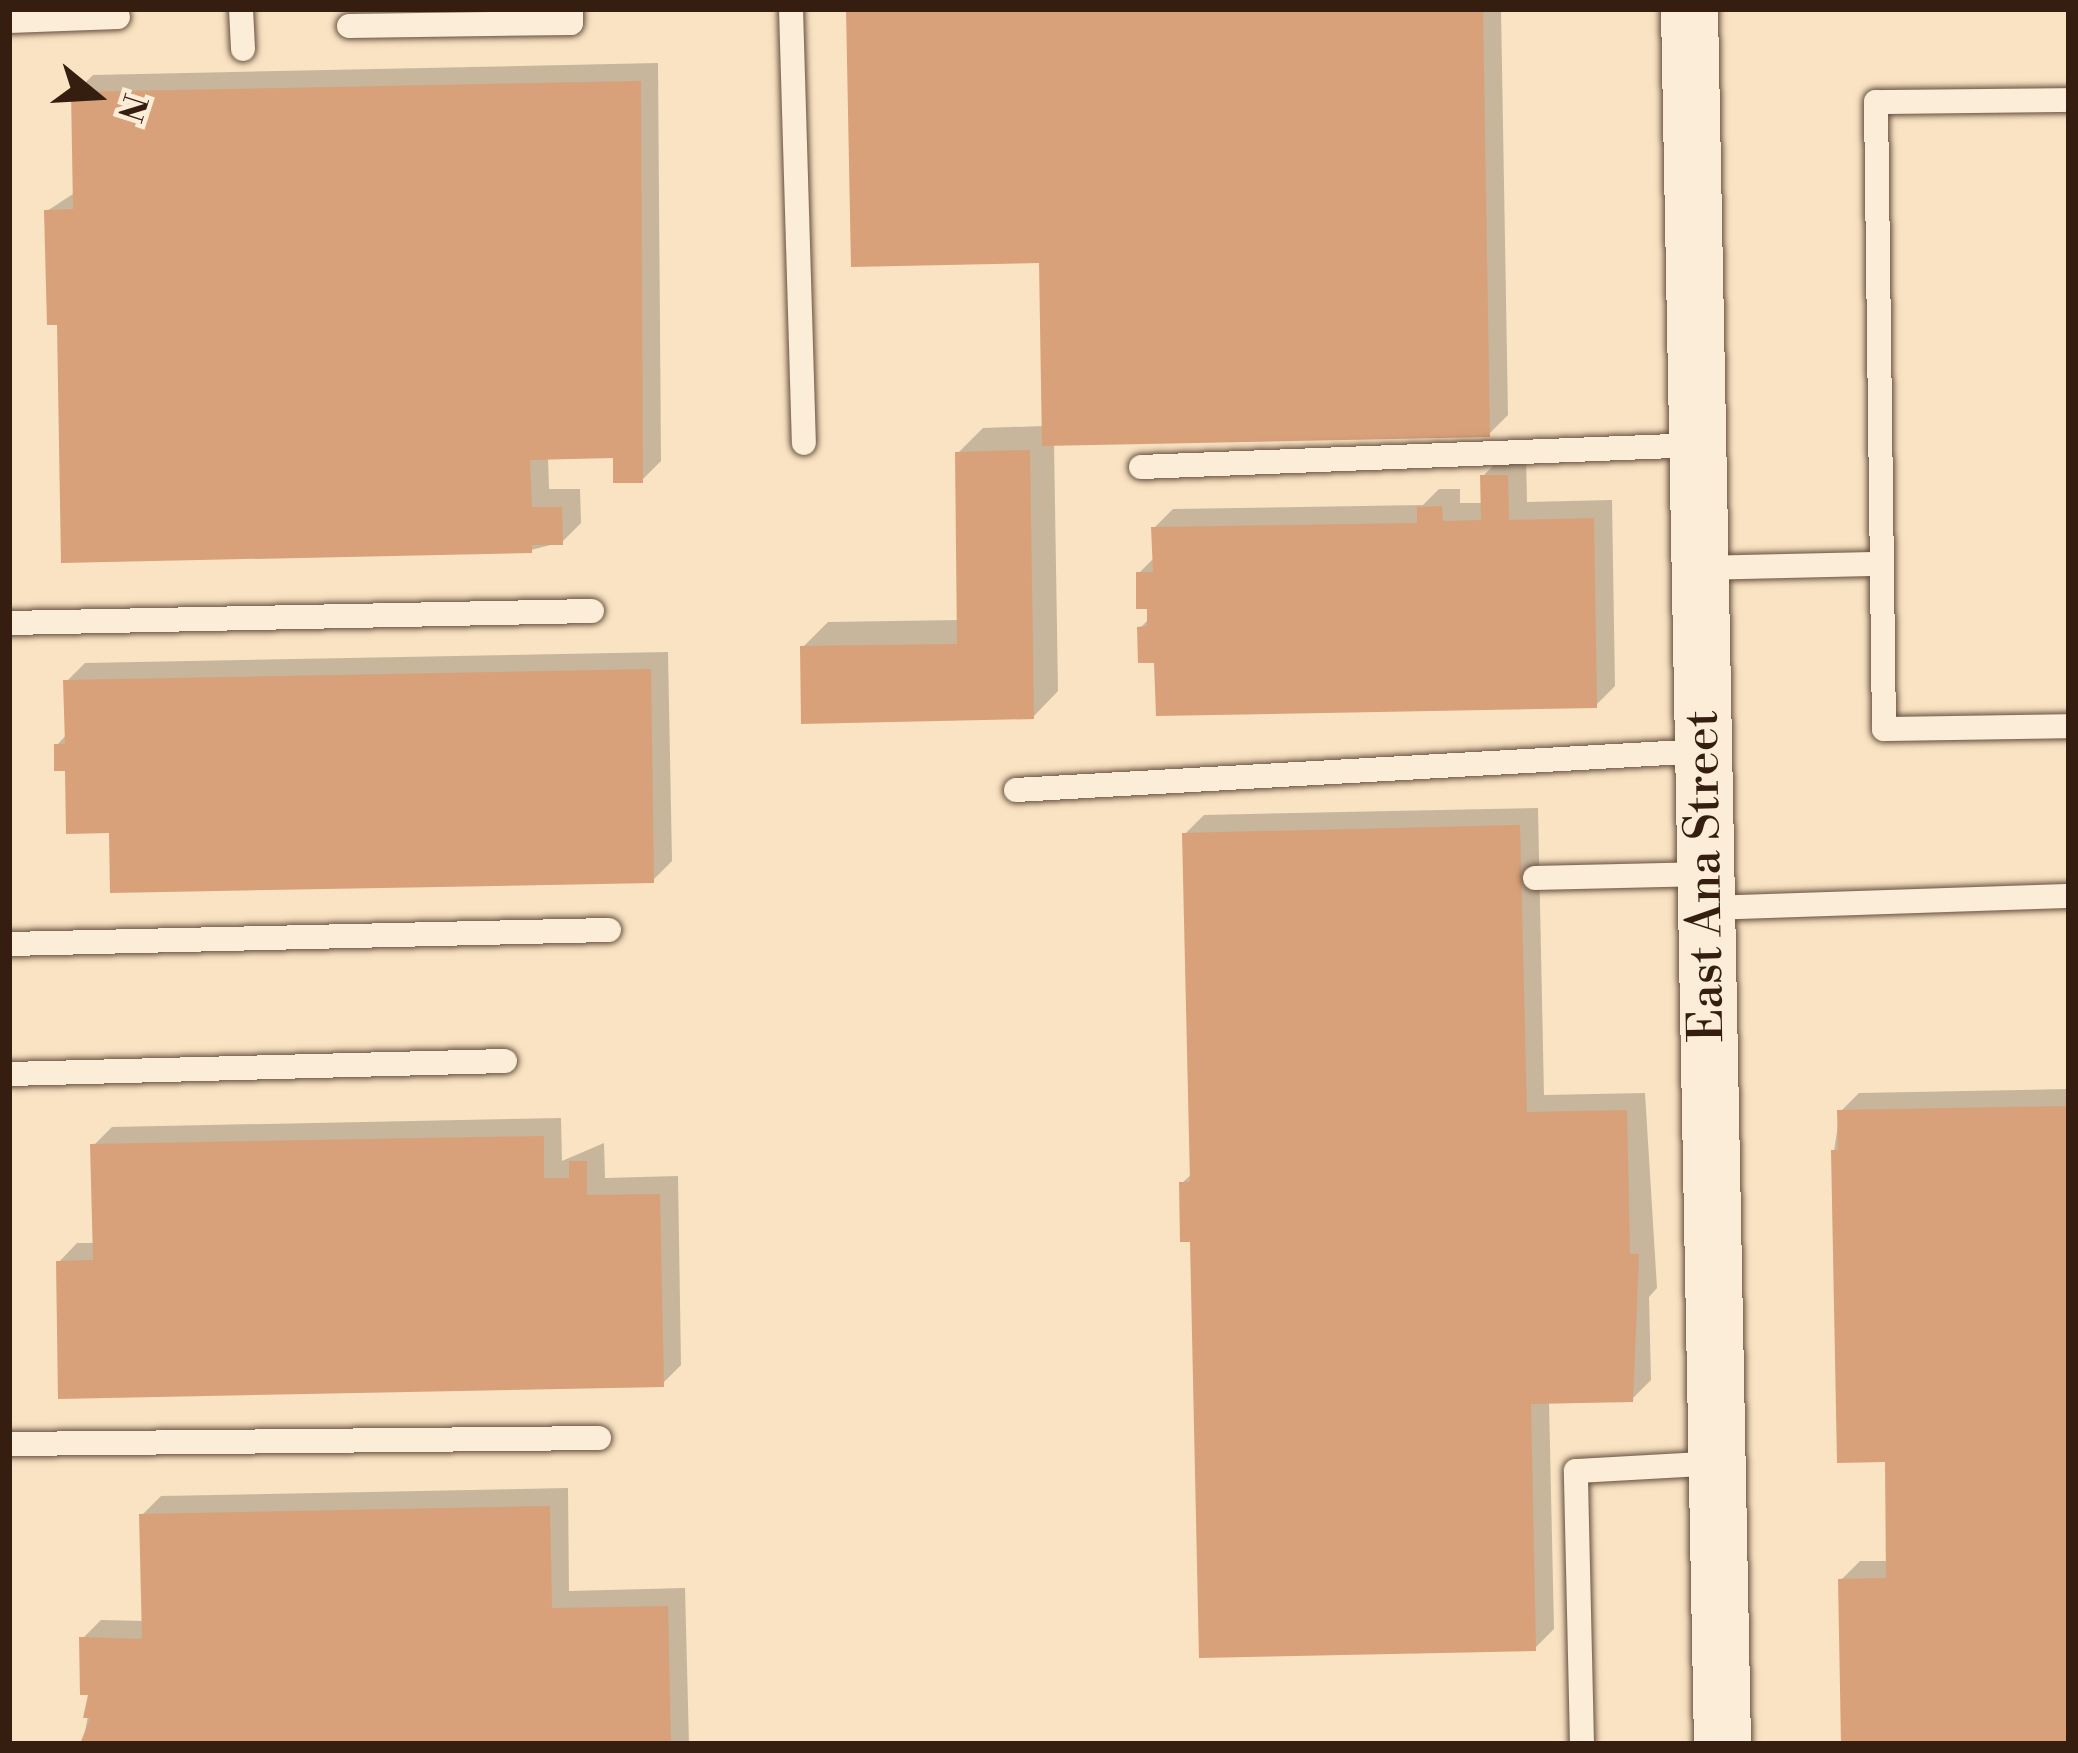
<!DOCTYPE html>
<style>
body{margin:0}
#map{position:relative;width:2078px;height:1753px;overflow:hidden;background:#f9e3c3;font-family:"Libre Bodoni",serif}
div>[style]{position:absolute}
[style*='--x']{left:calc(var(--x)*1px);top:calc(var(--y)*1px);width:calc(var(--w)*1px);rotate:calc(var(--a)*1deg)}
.shadow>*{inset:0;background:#0003}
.building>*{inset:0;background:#d8a17a}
.roads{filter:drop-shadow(0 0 3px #664f3d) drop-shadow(0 0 3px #664f3d)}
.service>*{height:24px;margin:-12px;padding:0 12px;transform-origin:12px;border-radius:12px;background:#fbedd8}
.tertiary>*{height:57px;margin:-28.5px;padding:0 28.5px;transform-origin:28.5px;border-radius:28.5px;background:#fbedd8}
span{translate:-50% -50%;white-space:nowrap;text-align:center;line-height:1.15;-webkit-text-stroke:9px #fbedd8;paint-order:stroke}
.street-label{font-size:48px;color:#351e10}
.frame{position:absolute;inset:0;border:12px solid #351e10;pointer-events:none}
.north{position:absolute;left:36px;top:36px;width:120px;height:120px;-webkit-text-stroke:9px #fbedd8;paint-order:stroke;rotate:108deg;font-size:33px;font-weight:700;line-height:48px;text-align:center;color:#351e10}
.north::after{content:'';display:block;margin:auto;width:42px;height:54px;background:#351e10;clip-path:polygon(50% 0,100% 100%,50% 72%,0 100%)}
</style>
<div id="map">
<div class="shadow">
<i style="clip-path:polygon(849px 9px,1501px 9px,1508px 415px,1489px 434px,1054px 443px,1058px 691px,1033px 717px,803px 647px,828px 622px,960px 620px,958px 453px,983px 428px,1044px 426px,1042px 260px)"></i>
<i style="clip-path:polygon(658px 63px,661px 461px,642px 480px,616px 455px,548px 457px,549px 489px,580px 489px,581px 523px,562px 542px,531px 550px,60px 322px,47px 211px,76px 192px,74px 94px,93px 75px)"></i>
<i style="clip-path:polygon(1502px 457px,1526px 457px,1527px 502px,1612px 500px,1615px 686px,1596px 705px,1157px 660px,1140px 628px,1150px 618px,1139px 573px,1155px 557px,1154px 528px,1173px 509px,1423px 505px,1439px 489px,1460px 489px,1460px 503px,1483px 503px,1483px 476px)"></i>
<i style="clip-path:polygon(668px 652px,672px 861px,653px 880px,112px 830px,57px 745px,67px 734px,66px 682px,85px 663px)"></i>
<i style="clip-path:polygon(1538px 808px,1544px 1095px,1645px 1093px,1657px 1288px,1649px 1297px,1651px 1380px,1632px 1399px,1549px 1401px,1554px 1629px,1535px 1648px,1193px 1239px,1182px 1183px,1193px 1173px,1185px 834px,1204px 815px)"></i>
<i style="clip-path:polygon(2069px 1089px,2069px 1744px,1844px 1744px,1841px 1580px,1860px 1561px,1889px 1561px,1888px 1459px,1834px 1151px,1840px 1112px,1859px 1093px)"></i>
<i style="clip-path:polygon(561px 1118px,562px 1161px,604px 1143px,605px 1178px,678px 1176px,681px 1365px,662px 1384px,59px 1262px,77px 1243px,95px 1243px,94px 1145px,112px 1127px)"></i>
<i style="clip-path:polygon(568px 1488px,569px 1591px,685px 1588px,689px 1744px,83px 1744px,92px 1692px,82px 1639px,101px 1620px,145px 1621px,142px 1515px,161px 1496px)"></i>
</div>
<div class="building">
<i style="clip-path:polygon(846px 9px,1483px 9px,1490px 437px,1042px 446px,1039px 263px,851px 267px)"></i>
<i style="clip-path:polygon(641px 81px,643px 483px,613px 483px,613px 458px,530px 460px,532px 507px,562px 507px,563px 545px,532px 545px,532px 553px,61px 563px,57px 325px,47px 325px,44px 210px,73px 209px,71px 92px)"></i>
<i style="clip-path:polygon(1030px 450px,1034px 719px,801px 724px,800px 646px,957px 644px,955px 452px)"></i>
<i style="clip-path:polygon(1480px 475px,1508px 475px,1509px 520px,1594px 518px,1597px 708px,1156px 716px,1154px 663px,1138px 663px,1137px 627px,1147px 626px,1147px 609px,1136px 609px,1136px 572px,1153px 572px,1151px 527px,1417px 523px,1417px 507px,1442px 506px,1443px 521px,1481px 520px)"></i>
<i style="clip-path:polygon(651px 669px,654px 883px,110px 893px,109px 833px,66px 834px,65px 771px,54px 771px,54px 744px,65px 744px,63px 680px)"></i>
<i style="clip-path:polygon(1520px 825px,1527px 1112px,1627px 1110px,1630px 1254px,1639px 1254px,1633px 1402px,1531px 1404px,1536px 1651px,1199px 1658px,1190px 1242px,1180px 1242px,1179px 1182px,1190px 1182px,1182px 833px)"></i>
<i style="clip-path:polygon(2069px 1106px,2069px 1744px,1841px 1744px,1838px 1579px,1886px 1578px,1885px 1462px,1837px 1463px,1831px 1150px,1838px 1150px,1837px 1110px)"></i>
<i style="clip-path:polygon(544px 1136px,544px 1178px,569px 1178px,569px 1161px,587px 1161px,587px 1195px,660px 1194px,664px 1387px,58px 1399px,56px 1261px,93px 1260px,90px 1144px)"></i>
<i style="clip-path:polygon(550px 1506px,552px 1608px,668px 1606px,671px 1744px,80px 1744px,90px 1718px,83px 1718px,88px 1695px,80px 1695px,79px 1637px,142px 1639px,139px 1514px)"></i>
</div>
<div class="roads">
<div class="service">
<i style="--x:241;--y:9;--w:40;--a:87.1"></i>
<i style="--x:791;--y:9;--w:434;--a:88.3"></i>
<i style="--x:9;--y:21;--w:109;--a:-2.1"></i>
<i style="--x:349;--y:26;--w:222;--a:-0.8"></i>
<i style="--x:571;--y:23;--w:14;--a:-90"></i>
<i style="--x:2069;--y:100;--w:193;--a:179.4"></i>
<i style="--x:1876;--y:102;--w:627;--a:89.27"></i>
<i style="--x:1884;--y:729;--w:185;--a:-0.9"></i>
<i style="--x:1141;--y:467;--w:557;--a:-2.26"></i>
<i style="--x:1700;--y:568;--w:182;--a:-1.3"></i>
<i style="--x:9;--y:623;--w:583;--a:-1.18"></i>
<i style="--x:1016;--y:790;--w:688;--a:-3.25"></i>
<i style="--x:1535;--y:878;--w:171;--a:-1.3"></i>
<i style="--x:1706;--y:908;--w:363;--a:-1.9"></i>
<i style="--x:9;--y:944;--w:600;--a:-1.34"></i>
<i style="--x:9;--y:1074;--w:496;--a:-1.5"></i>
<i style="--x:9;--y:1444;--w:590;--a:-0.58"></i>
<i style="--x:1582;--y:1744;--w:273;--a:-91.3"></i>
<i style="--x:1576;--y:1471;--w:141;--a:-3.2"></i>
</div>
<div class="tertiary">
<i style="--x:1689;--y:9;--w:1735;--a:88.91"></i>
</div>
</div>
<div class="street-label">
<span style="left:1706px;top:876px;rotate:-91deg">East Ana Street</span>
</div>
<div class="frame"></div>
<div class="north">N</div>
</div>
